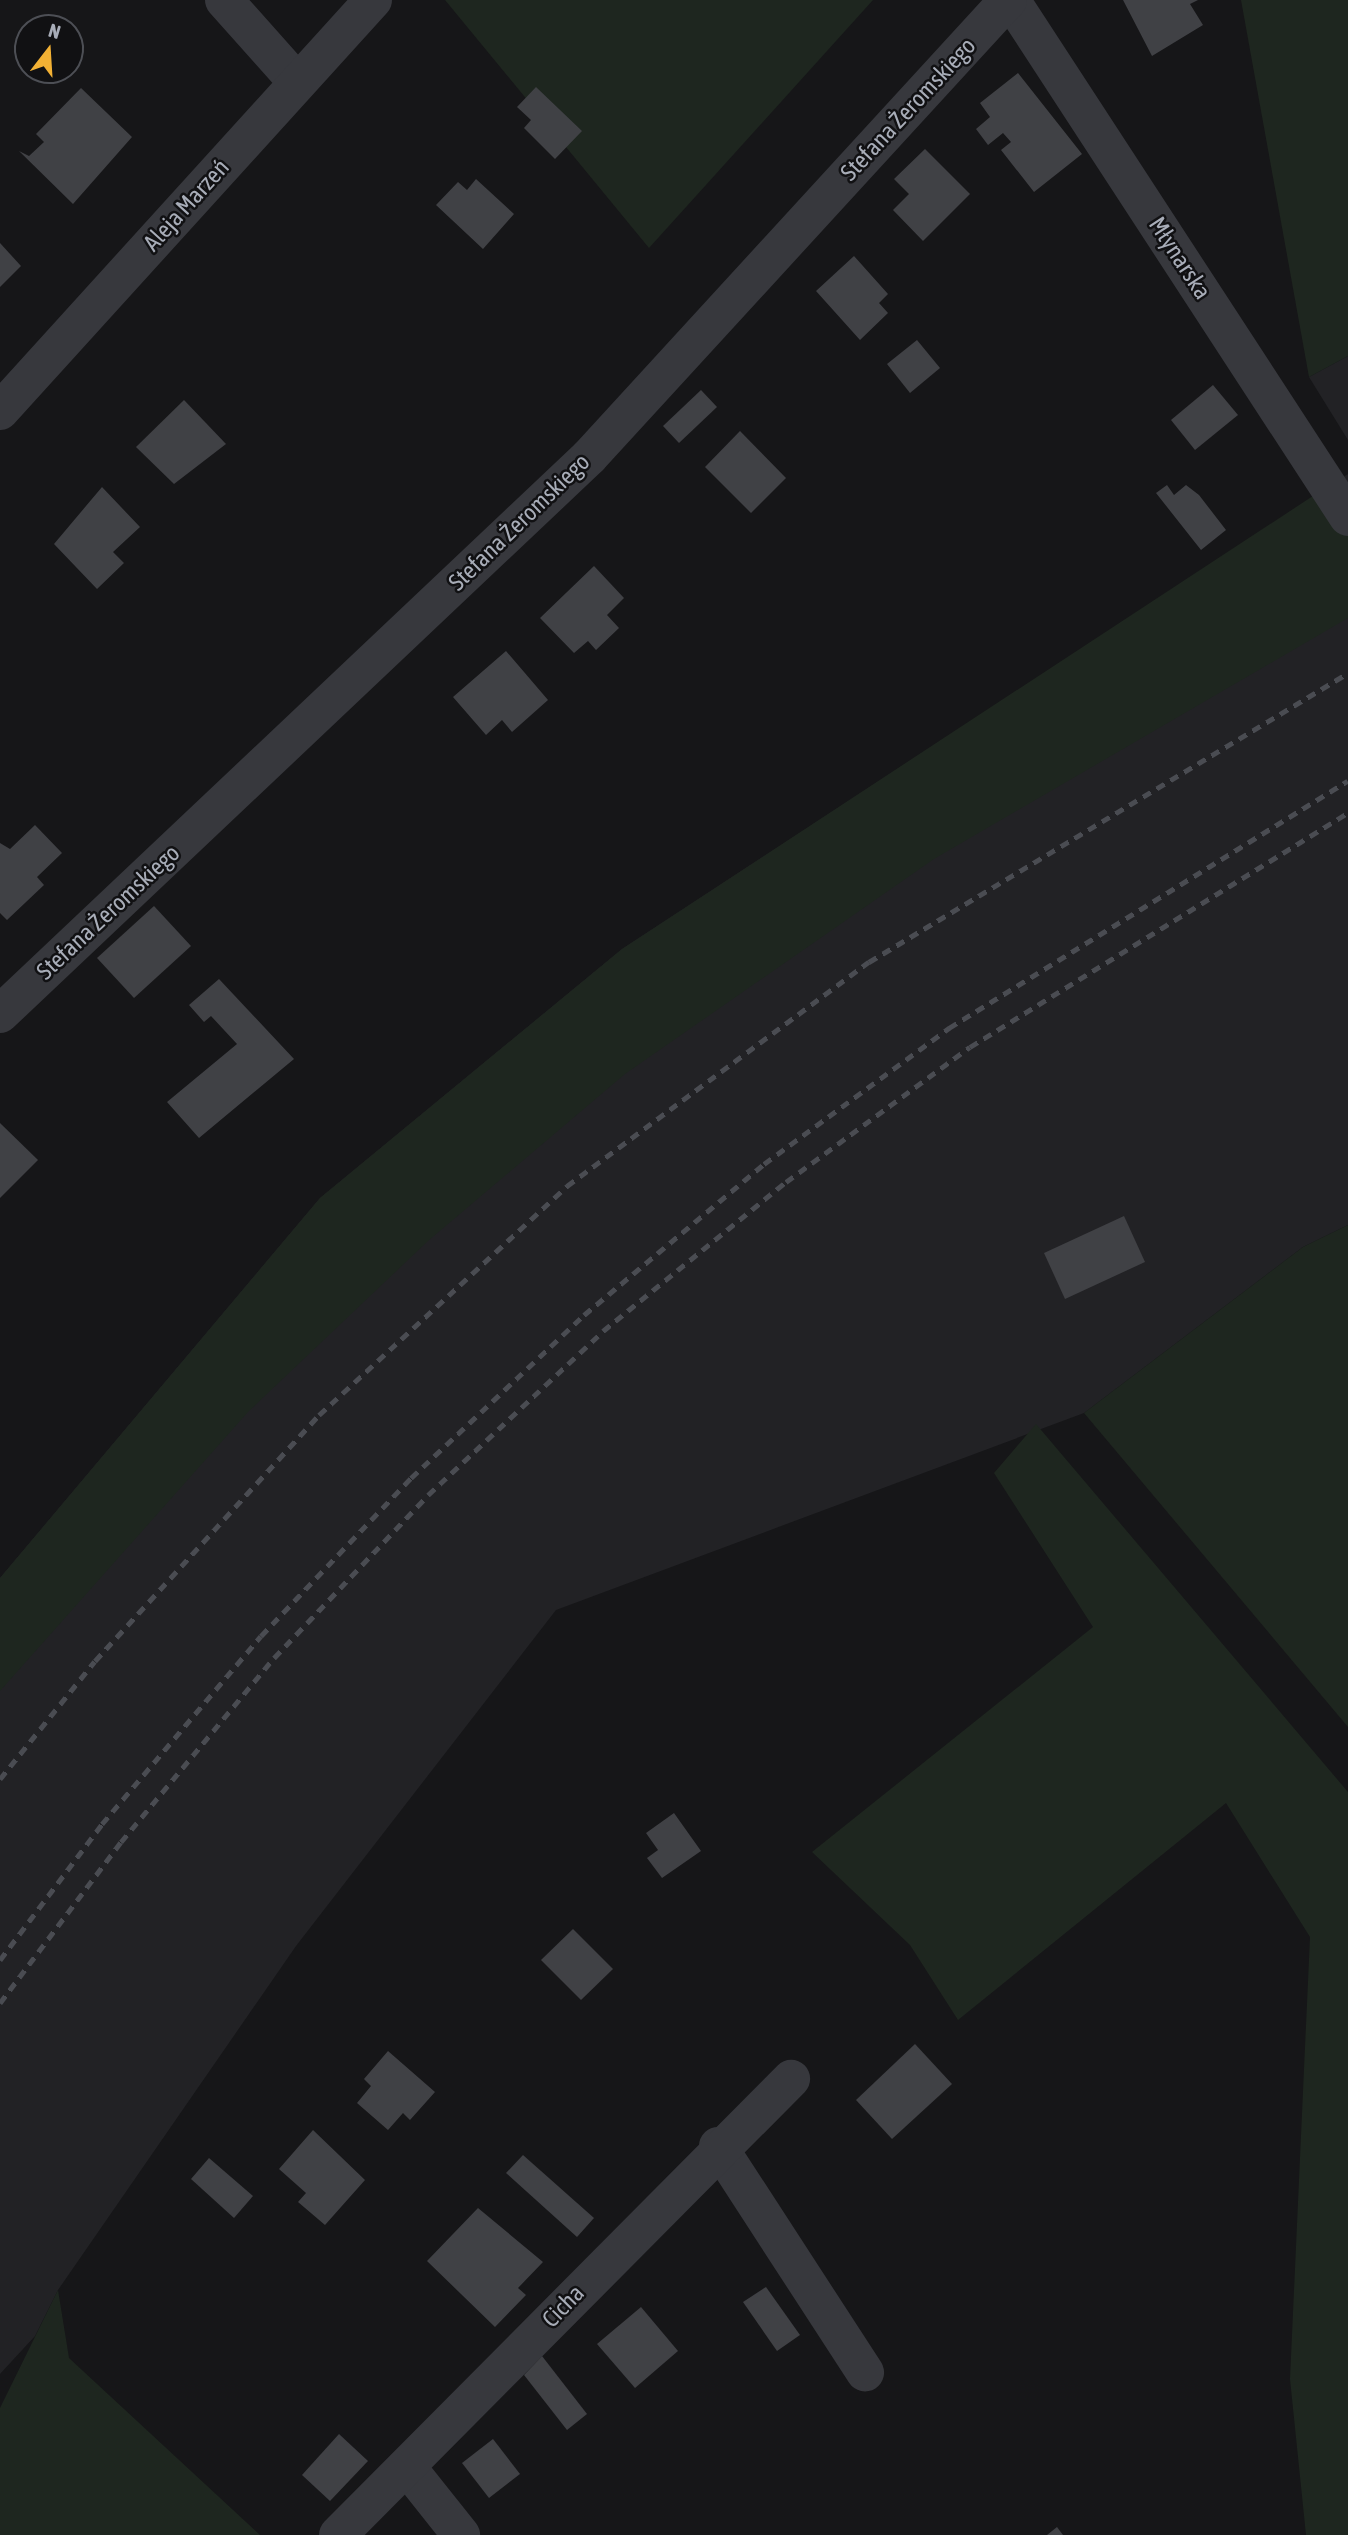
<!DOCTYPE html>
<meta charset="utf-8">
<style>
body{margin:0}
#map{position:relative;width:1348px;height:2535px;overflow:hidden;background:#161618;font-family:"Asap Condensed",sans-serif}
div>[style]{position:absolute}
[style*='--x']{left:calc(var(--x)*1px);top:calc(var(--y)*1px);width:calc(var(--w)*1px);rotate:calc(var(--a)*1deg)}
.built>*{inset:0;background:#222225}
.green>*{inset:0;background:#1e261f}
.building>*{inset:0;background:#404145}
.minor>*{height:38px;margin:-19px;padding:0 19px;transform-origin:19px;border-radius:19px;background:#37383d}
.rail>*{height:5px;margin-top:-2.5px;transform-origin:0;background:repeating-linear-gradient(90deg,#4a4c52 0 9px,transparent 0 16px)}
span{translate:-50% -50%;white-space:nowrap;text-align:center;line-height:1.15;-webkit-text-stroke:5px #111113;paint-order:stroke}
.street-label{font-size:24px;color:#a8adb8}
.north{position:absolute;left:14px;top:14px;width:70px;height:70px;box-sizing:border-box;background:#111113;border:2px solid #4d4f55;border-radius:50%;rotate:17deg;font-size:19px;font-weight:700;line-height:28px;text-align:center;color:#a8adb8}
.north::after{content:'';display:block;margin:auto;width:24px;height:32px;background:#f2b134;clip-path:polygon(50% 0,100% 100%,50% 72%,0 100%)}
</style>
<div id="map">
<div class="built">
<i style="clip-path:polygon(1348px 356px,1348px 440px,1309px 377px)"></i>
<i style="clip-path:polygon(1348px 474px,1348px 1225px,1303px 1247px,1084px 1413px,556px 1610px,296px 1946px,58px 2290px,35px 2336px,0 2374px,0 1578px,320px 1198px,622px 949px)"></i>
</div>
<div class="green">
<i style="clip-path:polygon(445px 0,873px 0,649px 248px)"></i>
<i style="clip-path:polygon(1241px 0,1348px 0,1348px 356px,1309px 377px)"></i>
<i style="clip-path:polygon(1319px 492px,1348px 534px,1348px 618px,934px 859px,625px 1074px,428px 1241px,248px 1412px,0 1691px,0 1578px,320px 1198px,622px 949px)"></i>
<i style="clip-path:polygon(1348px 1225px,1348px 1727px,1084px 1413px,1303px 1247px)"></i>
<i style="clip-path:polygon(1036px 1424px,1348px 1792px,1348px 2535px,1306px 2535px,1290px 2379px,1310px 1937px,1226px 1803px,958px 2020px,910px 1945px,812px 1852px,1093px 1627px,994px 1473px)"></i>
<i style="clip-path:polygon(58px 2290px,69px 2358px,260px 2535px,0 2535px,0 2408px)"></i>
</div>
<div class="building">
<i style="clip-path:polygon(1123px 0,1198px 0,1190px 4px,1203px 25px,1152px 56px)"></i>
<i style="clip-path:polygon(1018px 73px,1082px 154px,1034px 192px,1001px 150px,1011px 142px,1003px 133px,988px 145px,976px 129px,990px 117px,980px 103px)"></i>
<i style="clip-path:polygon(536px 87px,582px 131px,555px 159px,524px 128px,531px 120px,517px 107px)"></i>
<i style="clip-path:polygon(81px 88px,132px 137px,73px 204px,19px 151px,29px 156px,44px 142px,36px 134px)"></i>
<i style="clip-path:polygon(925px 149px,970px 194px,923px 241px,893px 210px,909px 194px,894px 179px)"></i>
<i style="clip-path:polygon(476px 179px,514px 214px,483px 249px,436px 205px,458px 182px,467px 190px)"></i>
<i style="clip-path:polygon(0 243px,21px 266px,0 287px)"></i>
<i style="clip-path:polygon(854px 256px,888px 294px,879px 303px,888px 313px,860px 340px,816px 291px)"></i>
<i style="clip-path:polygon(917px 340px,940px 368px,910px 393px,887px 364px)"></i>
<i style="clip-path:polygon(1213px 385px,1238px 415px,1195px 450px,1171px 420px)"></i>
<i style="clip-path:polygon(701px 390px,717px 407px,679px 443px,663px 426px)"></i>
<i style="clip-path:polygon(184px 400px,226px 444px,174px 484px,136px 447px)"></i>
<i style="clip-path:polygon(740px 431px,786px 478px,751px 513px,705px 467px)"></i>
<i style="clip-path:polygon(1167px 485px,1174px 495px,1186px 485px,1199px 495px,1226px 530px,1201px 550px,1156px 493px)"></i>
<i style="clip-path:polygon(102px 487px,140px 527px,113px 552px,124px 563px,97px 589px,54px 544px)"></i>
<i style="clip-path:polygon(594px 566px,624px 598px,607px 615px,619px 628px,596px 650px,588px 641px,574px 653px,540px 618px)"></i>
<i style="clip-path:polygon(506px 651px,548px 700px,512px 732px,502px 720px,486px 735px,453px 697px)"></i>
<i style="clip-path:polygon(35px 825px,62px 853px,37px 877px,44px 885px,7px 920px,0 913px,0 843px,10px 849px)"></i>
<i style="clip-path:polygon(154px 906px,191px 946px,134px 998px,97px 958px)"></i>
<i style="clip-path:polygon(219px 979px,294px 1059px,199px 1138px,167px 1102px,237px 1044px,211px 1016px,204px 1022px,189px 1005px)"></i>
<i style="clip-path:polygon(0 1123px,38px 1160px,0 1198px)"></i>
<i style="clip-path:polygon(1124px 1216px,1145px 1262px,1065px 1299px,1044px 1253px)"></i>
<i style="clip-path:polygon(674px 1813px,701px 1851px,662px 1878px,647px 1858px,658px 1850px,646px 1833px)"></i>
<i style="clip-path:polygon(573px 1929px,613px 1969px,581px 2000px,541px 1960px)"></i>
<i style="clip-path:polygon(915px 2044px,952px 2084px,892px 2139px,856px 2100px)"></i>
<i style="clip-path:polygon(388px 2051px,435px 2092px,410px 2120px,403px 2113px,388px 2130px,357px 2103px,371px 2086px,364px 2079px)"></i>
<i style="clip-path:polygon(313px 2130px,365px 2180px,325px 2225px,298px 2202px,306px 2193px,279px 2169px)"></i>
<i style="clip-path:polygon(523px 2155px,594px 2218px,577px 2237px,506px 2173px)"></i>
<i style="clip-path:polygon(209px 2158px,253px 2196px,234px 2218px,191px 2179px)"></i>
<i style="clip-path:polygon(478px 2208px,543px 2262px,518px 2288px,526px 2295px,495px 2327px,427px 2261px)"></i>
<i style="clip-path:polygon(766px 2287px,800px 2335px,777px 2351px,743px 2302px)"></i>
<i style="clip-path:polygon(641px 2307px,678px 2351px,635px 2388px,597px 2344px)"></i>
<i style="clip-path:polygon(542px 2356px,587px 2414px,567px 2430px,524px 2375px)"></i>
<i style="clip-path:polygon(339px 2434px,368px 2461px,330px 2501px,302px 2475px)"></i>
<i style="clip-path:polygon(493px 2439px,520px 2474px,489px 2498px,462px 2463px)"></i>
<i style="clip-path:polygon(1057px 2527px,1063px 2535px,1047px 2535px)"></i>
</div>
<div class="minor">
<i style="--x:224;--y:0;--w:110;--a:48.3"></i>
<i style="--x:1011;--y:0;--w:617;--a:56.9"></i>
<i style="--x:0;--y:411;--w:555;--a:-47.77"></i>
<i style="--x:0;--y:1014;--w:811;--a:-43.4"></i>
<i style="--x:589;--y:457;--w:620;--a:-47.48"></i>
<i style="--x:718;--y:2146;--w:270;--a:57"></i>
<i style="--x:407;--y:2467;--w:87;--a:51.5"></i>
<i style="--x:338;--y:2535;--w:643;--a:-45.19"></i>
</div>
<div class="rail">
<i style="--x:0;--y:1779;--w:151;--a:-51.2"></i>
<i style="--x:95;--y:1661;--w:333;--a:-47.7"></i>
<i style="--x:319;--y:1415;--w:338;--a:-42.7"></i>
<i style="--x:567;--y:1186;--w:376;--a:-36.6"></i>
<i style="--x:869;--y:962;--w:559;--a:-31.1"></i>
<i style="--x:0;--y:1960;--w:170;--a:-53.1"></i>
<i style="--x:102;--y:1824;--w:246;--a:-49.8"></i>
<i style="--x:261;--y:1636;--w:218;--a:-46.5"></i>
<i style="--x:411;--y:1478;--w:238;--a:-43.3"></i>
<i style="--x:584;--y:1315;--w:235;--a:-40"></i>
<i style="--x:764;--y:1164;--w:230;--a:-36.3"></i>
<i style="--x:949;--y:1028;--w:469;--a:-31.8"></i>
<i style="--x:0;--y:2003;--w:201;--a:-53.1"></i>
<i style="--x:121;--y:1842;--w:239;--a:-50.3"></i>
<i style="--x:274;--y:1658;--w:224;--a:-46.6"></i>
<i style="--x:428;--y:1495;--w:240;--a:-43.1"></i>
<i style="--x:603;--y:1331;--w:236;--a:-39.2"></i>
<i style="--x:786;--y:1182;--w:228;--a:-36.3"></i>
<i style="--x:970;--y:1047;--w:445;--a:-31.8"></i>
</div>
<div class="street-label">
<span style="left:908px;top:109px;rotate:-47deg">Stefana Żeromskiego</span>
<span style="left:186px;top:205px;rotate:-48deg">Aleja Marzeń</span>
<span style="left:1180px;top:258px;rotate:57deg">Młynarska</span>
<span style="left:519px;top:522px;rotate:-44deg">Stefana Żeromskiego</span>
<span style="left:108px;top:912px;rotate:-43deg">Stefana Żeromskiego</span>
<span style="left:563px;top:2306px;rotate:-46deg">Cicha</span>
</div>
<div class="north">N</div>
</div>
